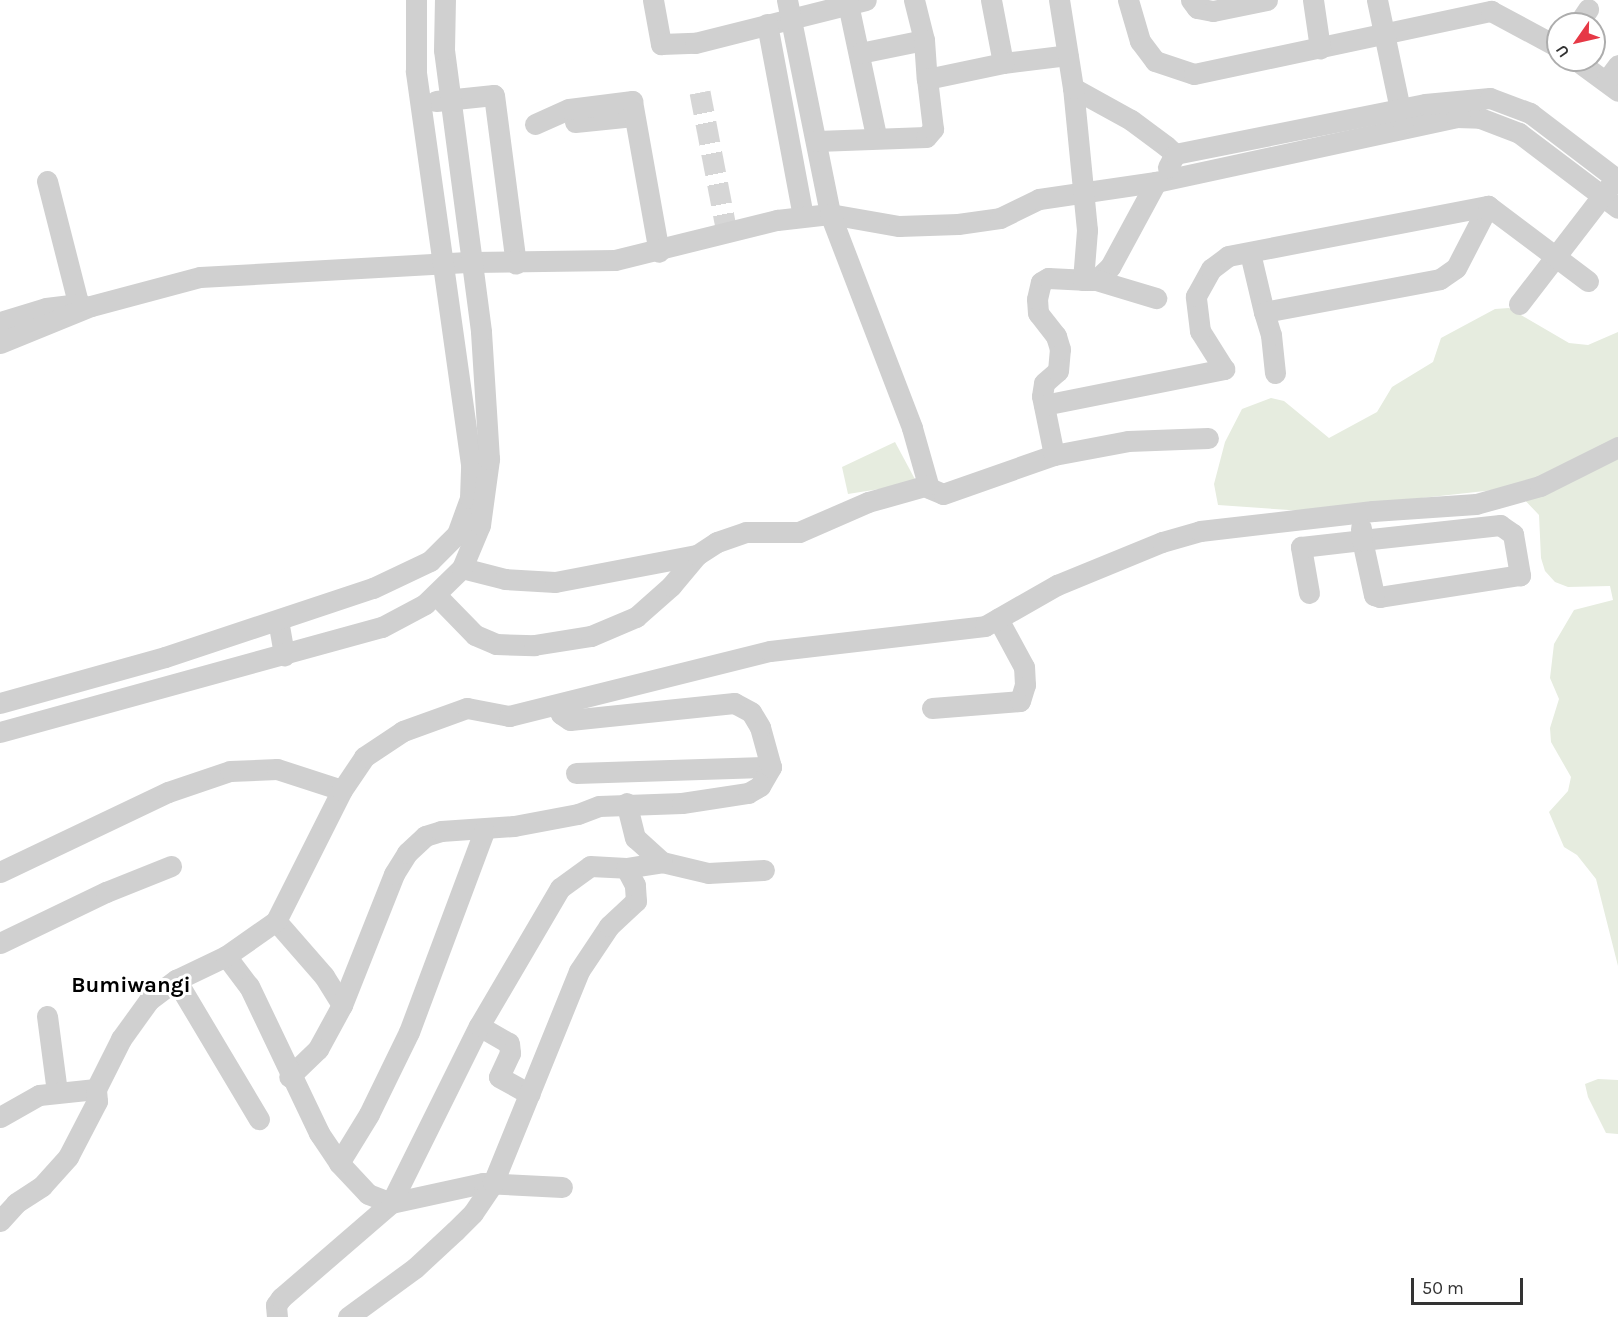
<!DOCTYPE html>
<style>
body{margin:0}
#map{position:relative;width:1618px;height:1317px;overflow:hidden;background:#fff;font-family:Karla,sans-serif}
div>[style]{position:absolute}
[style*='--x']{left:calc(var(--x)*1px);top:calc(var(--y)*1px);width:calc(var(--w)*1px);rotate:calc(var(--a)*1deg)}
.green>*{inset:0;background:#e6ecdf}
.minor-tunnel>*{height:21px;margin-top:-10.5px;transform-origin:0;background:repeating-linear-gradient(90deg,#d6d6d6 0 21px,transparent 0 31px)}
.minor>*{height:21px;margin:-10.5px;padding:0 10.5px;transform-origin:10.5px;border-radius:10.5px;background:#d0d0d0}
span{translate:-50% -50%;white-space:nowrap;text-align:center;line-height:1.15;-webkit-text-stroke:6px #fff;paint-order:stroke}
.quarter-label{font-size:22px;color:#000;font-weight:700}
.north{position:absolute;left:1546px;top:12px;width:60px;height:60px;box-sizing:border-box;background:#fff;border:2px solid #adadad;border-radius:50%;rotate:236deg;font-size:16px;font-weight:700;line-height:24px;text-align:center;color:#333}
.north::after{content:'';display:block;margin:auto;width:21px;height:27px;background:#e63946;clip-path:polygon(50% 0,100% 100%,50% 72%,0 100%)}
.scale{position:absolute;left:1411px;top:1278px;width:112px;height:27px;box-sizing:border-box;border:3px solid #333;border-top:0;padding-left:8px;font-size:18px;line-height:21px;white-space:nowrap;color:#333;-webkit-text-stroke:4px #fff;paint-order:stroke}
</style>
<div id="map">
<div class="green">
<i style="clip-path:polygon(1509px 308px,1569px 343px,1588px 345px,1618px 332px,1618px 966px,1596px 879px,1577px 855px,1564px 847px,1549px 812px,1568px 791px,1571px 777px,1551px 742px,1550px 728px,1559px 699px,1550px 678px,1554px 644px,1574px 610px,1613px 600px,1610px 586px,1568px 587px,1555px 582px,1545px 571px,1541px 558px,1539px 515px,1518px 493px,1494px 490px,1304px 511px,1218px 505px,1214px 484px,1225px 442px,1242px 409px,1271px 398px,1284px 401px,1329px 438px,1377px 412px,1392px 387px,1433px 362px,1441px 338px,1495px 309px)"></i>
<i style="clip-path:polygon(895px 442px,917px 483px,848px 494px,842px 467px)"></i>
<i style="clip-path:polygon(1598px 1079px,1618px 1080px,1618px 1134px,1606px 1133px,1588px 1097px,1585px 1084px)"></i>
</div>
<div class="minor-tunnel">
<i style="--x:700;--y:92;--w:143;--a:79.1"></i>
</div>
<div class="minor">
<i style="--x:653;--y:0;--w:45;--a:79.7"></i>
<i style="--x:661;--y:44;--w:34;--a:-2"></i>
<i style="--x:695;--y:43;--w:176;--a:-14.1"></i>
<i style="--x:787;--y:0;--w:218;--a:78.6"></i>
<i style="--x:830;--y:214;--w:70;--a:9.9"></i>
<i style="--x:899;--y:226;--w:59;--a:-1.9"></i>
<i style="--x:958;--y:224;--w:42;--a:-8.1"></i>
<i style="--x:1000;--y:218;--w:43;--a:-26"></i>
<i style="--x:1039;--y:199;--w:118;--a:-8.3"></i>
<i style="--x:1156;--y:182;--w:307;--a:-12.2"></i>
<i style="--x:1456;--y:117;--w:24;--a:2"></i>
<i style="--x:1480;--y:118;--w:42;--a:21"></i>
<i style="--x:1519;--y:133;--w:124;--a:37.1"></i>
<i style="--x:914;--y:0;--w:41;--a:76"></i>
<i style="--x:991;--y:0;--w:64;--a:79.2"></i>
<i style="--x:1003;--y:63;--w:65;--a:-7"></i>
<i style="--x:1128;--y:0;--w:43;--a:73.7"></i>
<i style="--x:1140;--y:41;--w:25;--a:53"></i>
<i style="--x:1155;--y:61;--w:41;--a:18.4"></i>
<i style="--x:1194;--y:74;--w:304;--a:-12"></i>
<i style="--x:1491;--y:11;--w:76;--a:28.2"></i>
<i style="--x:1191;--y:0;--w:10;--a:53"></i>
<i style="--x:1197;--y:8;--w:16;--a:11"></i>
<i style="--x:1213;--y:11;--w:55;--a:-11.5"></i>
<i style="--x:1313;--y:0;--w:49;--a:81.7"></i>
<i style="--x:1377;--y:0;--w:126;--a:78.1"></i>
<i style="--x:848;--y:4;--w:135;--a:78"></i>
<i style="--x:767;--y:24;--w:195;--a:79.4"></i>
<i style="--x:1578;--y:24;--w:18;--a:-56"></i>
<i style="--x:860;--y:53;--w:65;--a:-11.5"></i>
<i style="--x:924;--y:40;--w:39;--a:86"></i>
<i style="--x:1576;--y:60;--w:52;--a:36.4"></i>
<i style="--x:1606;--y:81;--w:20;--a:-53"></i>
<i style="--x:1073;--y:88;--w:66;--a:28.9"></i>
<i style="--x:1131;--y:120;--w:44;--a:36.6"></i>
<i style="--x:1166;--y:146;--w:12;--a:42"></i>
<i style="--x:1175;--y:154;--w:15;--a:118"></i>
<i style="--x:436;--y:101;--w:58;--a:-5.9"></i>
<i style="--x:494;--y:95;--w:170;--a:82.6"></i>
<i style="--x:575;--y:122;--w:59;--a:-5.8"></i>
<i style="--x:535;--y:124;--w:37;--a:-24"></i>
<i style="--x:569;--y:109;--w:64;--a:-7.2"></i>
<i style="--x:632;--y:101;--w:153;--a:79.9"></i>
<i style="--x:817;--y:141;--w:109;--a:-2.1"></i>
<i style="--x:926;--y:137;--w:11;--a:-49"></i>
<i style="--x:933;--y:129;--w:50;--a:-96.8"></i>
<i style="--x:927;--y:79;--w:78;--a:-11.9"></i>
<i style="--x:1175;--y:154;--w:255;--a:-11.3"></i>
<i style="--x:1425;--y:104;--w:65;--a:-5.3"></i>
<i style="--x:1490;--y:98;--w:43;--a:20.6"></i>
<i style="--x:1530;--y:113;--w:111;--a:37.3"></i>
<i style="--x:47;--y:181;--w:133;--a:75.7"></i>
<i style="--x:1250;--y:253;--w:61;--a:76.7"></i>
<i style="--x:1083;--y:280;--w:13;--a:0"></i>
<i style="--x:1096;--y:280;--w:19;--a:-43"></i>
<i style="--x:1110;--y:267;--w:97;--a:-61.6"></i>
<i style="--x:1096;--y:280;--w:63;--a:16.7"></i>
<i style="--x:1519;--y:304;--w:148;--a:-52.4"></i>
<i style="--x:0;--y:322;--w:48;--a:-16.9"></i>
<i style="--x:46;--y:308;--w:35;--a:-7"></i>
<i style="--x:0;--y:343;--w:98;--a:-22.1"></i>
<i style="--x:91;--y:306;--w:113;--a:-14.9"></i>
<i style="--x:200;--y:277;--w:272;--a:-3.2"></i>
<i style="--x:472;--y:262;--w:143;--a:-0.8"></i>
<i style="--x:615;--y:260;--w:167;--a:-13.9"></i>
<i style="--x:777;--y:220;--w:53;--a:-6.5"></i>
<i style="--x:830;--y:214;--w:229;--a:69"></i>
<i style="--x:912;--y:428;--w:62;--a:74.2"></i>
<i style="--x:929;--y:488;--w:15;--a:23"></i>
<i style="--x:943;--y:494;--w:118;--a:-19.4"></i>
<i style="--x:1054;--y:455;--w:60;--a:-101.5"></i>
<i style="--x:1042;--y:396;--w:13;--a:-81"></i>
<i style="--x:1044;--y:383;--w:18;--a:-41"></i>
<i style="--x:1058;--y:371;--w:22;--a:-85"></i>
<i style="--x:1060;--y:349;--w:14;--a:-107"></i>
<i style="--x:1056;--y:336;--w:29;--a:-128"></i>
<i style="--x:1038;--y:313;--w:14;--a:-94"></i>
<i style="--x:1037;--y:299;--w:17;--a:-77"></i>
<i style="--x:1041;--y:282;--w:8;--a:-30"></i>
<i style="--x:1048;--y:278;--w:35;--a:3"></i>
<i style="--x:1083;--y:280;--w:50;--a:-85.4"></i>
<i style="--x:1087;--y:230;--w:143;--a:-95.6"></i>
<i style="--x:1073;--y:88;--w:89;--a:-99"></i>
<i style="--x:1275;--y:373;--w:38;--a:-96"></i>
<i style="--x:1271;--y:335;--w:24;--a:-107"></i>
<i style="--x:1264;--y:312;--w:179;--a:-10.6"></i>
<i style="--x:1440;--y:279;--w:19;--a:-35"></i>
<i style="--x:1456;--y:268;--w:70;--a:-62.7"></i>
<i style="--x:1044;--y:405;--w:184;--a:-11.3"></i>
<i style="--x:1224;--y:369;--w:45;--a:-122.3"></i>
<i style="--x:1200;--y:331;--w:35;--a:-97"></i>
<i style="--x:1196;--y:296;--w:31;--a:-61"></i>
<i style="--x:1211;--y:269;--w:21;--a:-37"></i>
<i style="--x:1228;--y:256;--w:265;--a:-10.9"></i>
<i style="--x:1488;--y:206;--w:125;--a:36.9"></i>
<i style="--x:1054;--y:455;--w:75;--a:-10.7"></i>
<i style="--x:1128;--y:441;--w:80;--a:-2.1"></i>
<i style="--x:1500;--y:525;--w:16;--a:35"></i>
<i style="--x:1513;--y:534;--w:42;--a:80.3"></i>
<i style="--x:1520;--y:575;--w:142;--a:171.1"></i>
<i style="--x:1380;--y:597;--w:6;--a:-162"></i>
<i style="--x:1374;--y:595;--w:56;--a:-102.3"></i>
<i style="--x:1362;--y:540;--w:139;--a:-6.2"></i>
<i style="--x:462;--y:568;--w:44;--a:14.3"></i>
<i style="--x:505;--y:579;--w:50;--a:3.4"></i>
<i style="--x:555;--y:582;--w:145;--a:-10.8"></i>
<i style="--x:1309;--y:593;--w:47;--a:-99.9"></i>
<i style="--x:1301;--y:547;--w:61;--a:-6.5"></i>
<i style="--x:1362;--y:540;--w:12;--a:-95"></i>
<i style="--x:436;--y:595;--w:56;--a:45.7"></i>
<i style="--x:475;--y:635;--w:23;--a:23"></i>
<i style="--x:496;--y:644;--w:38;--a:2"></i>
<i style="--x:534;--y:645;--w:58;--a:-9"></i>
<i style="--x:591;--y:636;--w:49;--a:-22.9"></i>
<i style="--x:636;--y:617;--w:47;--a:-41.5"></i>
<i style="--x:671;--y:586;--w:40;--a:-50"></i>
<i style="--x:697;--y:555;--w:24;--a:-33"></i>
<i style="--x:717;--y:542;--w:31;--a:-19"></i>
<i style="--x:746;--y:532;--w:53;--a:0"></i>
<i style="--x:799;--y:532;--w:75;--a:-23.5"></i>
<i style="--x:868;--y:502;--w:62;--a:-15.8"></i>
<i style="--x:278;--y:620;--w:36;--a:80"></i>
<i style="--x:0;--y:703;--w:171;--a:-15.6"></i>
<i style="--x:165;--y:657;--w:219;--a:-18.4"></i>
<i style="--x:373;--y:588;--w:63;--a:-25.3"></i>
<i style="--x:430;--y:561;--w:38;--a:-45"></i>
<i style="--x:457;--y:534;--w:38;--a:-70"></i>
<i style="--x:470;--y:498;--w:34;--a:-88"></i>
<i style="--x:471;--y:464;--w:397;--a:-98"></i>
<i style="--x:416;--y:71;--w:71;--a:-90"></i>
<i style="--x:932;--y:708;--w:88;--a:-4.5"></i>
<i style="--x:1020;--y:701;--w:17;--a:-73"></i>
<i style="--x:1025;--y:685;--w:18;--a:-93"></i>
<i style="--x:1024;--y:667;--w:55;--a:-118.4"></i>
<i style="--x:0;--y:732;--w:396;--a:-15.4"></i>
<i style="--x:382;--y:627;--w:49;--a:-28.1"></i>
<i style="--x:425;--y:604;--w:52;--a:-44.2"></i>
<i style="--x:462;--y:568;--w:47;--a:-67.3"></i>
<i style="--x:480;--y:525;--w:67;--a:-82.2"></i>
<i style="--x:489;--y:459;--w:128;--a:-93.6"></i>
<i style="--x:481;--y:331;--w:283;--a:-97.5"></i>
<i style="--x:444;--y:50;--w:50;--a:-88.9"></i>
<i style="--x:576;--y:773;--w:195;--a:-1.8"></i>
<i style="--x:662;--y:862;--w:47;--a:13.4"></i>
<i style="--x:708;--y:873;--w:56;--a:-3.1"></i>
<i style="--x:0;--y:872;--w:186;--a:-25.5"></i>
<i style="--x:168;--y:792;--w:65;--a:-18.7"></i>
<i style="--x:230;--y:771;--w:47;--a:-2.4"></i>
<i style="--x:277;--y:769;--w:68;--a:17.9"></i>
<i style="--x:276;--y:921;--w:73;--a:48.9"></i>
<i style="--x:324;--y:976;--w:34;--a:58"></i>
<i style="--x:342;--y:1005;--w:50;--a:118.6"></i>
<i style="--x:318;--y:1049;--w:40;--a:136"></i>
<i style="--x:0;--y:943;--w:118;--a:-25.7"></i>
<i style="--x:106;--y:892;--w:70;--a:-21.8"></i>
<i style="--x:226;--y:956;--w:38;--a:53"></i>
<i style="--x:249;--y:986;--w:163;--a:64.5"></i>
<i style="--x:319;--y:1133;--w:36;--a:56"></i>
<i style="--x:339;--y:1163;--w:42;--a:46.9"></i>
<i style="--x:368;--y:1194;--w:25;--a:21"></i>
<i style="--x:391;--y:1203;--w:94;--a:-12.3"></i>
<i style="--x:483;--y:1183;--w:79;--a:2.9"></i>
<i style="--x:176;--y:980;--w:162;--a:59.2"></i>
<i style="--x:342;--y:1005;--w:141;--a:-68.3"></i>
<i style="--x:394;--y:874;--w:25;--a:-58"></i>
<i style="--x:407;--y:853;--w:25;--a:-43"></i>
<i style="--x:425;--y:836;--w:17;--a:-17"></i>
<i style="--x:441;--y:831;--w:73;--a:-3.9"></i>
<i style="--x:514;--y:826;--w:65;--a:-10.6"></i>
<i style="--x:578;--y:814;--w:22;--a:-21"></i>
<i style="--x:599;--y:806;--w:83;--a:-2.1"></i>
<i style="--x:682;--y:803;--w:67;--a:-8.6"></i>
<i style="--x:748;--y:793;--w:14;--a:-30"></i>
<i style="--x:760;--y:786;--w:22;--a:-60"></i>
<i style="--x:771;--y:767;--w:41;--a:-105.4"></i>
<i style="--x:760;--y:727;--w:17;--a:-121"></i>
<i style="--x:751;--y:712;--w:19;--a:-152"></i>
<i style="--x:734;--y:703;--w:165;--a:174.1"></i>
<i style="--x:570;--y:720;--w:11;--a:-146"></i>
<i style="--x:561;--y:714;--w:9;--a:-108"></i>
<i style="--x:47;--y:1016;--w:77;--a:82.5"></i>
<i style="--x:479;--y:1026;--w:34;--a:30"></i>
<i style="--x:509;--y:1043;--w:10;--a:84"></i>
<i style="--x:510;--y:1053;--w:26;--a:115"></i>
<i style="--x:499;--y:1077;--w:35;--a:29"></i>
<i style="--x:0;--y:1117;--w:45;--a:-29.4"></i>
<i style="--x:39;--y:1095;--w:57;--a:-6"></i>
<i style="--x:339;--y:1163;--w:57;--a:-58.5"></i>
<i style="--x:369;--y:1114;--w:91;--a:-64"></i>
<i style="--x:409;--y:1032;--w:215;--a:-69.5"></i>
<i style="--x:0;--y:1221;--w:24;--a:-48"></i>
<i style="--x:16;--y:1203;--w:31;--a:-33"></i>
<i style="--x:42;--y:1186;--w:39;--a:-48"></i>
<i style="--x:68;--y:1157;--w:63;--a:-62.6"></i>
<i style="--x:97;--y:1101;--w:12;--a:-95"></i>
<i style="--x:96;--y:1089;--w:56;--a:-63.4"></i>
<i style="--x:121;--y:1039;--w:48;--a:-54.3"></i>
<i style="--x:149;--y:1000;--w:34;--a:-37"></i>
<i style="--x:176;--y:980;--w:55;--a:-25.6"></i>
<i style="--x:226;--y:956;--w:61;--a:-35"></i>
<i style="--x:276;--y:921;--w:147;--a:-63.3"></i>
<i style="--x:342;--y:790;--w:40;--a:-56"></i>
<i style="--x:364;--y:757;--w:47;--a:-33.7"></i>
<i style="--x:403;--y:731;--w:68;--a:-19.8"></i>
<i style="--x:467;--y:708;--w:43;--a:10.8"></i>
<i style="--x:509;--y:716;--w:269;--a:-14"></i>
<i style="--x:770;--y:651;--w:216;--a:-6.6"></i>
<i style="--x:985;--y:626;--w:83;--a:-29.7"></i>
<i style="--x:1057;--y:585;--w:113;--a:-22.3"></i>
<i style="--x:1162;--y:542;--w:40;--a:-16"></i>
<i style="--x:1200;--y:531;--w:174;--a:-6.6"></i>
<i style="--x:1373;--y:511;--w:103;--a:-3.9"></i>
<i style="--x:1476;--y:504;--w:66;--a:-15.7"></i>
<i style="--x:1540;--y:486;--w:87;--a:-26.6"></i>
<i style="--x:277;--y:1317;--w:12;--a:-95"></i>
<i style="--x:276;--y:1305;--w:9;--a:-54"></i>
<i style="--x:281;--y:1298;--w:145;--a:-40.8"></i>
<i style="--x:391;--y:1203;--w:198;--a:-63.6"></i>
<i style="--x:479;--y:1026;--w:160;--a:-59.6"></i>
<i style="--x:560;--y:888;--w:37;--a:-36"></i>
<i style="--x:590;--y:866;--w:36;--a:3"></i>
<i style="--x:626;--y:868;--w:36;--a:-9"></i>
<i style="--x:662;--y:862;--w:36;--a:-138"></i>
<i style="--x:635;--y:838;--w:36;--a:-104"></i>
<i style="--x:348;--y:1317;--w:83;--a:-36.2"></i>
<i style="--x:415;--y:1268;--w:54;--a:-42.8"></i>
<i style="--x:455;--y:1231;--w:25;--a:-45"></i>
<i style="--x:473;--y:1213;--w:36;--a:-56"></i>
<i style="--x:493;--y:1183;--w:229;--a:-67.9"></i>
<i style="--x:579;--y:971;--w:54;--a:-56.3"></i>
<i style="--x:609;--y:926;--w:37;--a:-43"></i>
<i style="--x:636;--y:901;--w:16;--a:-94"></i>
<i style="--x:635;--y:885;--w:19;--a:-118"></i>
</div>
<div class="quarter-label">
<span style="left:131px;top:986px">Bumiwangi</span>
</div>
<div class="north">U</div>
<div class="scale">50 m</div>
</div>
